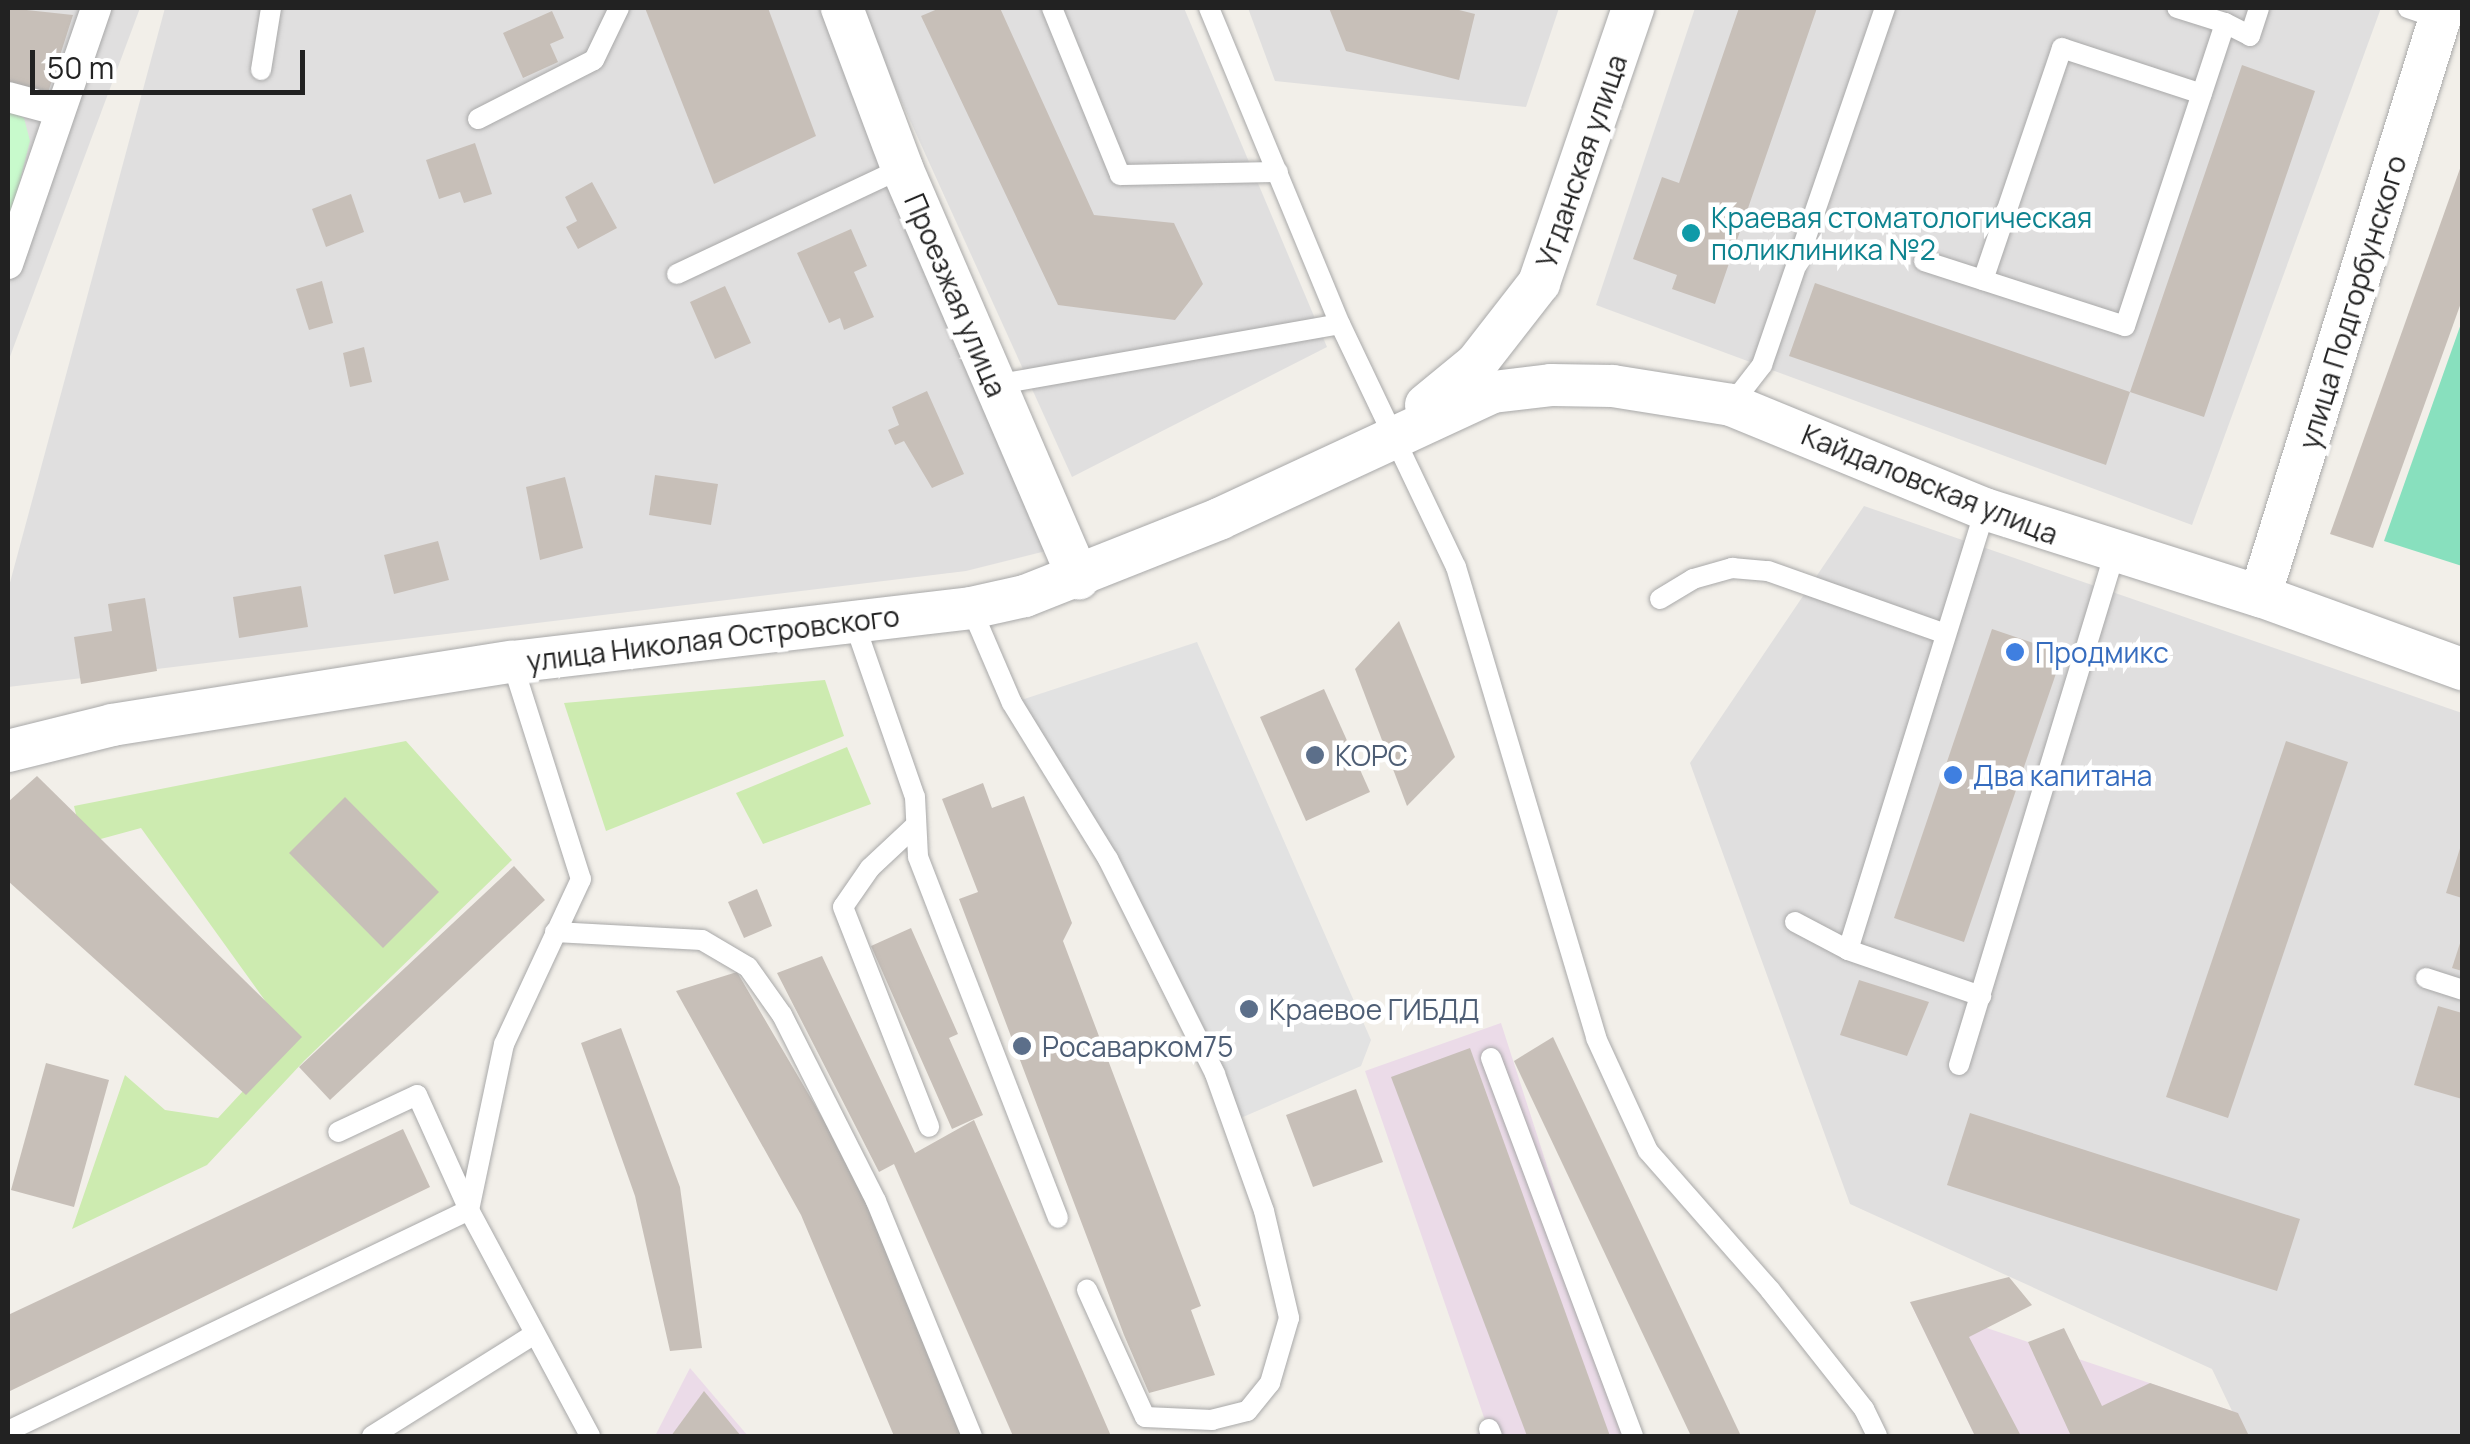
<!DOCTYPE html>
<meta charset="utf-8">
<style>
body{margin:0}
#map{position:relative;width:2470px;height:1444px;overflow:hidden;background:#f2efe9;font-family:Manrope,sans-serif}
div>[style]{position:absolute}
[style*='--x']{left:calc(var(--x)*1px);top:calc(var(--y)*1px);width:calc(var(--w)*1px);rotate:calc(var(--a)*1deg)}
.residential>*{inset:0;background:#e0dfdf}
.industrial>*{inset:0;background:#ebdbe8}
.grass>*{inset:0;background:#cdebb0}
.park>*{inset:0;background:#c8facc}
.pitch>*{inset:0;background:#88e0be}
.parking>*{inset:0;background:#e2e2e2}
.building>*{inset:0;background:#c7bfb8}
.roads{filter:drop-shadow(0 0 2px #a9a9a9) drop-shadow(0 0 2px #a9a9a9)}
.service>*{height:20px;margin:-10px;padding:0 10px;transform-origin:10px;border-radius:10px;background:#fff}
.pedestrian>*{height:30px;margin:-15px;padding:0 15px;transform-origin:15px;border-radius:15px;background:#fff}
.minor>*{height:42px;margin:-21px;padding:0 21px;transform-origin:21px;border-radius:21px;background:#fff}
.dots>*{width:28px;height:28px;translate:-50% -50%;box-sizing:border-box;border:5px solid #fff;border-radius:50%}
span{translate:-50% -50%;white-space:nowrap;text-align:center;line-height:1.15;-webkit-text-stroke:9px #fff;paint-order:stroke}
.street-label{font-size:28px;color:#222}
.culture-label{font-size:28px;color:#0d838f}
.left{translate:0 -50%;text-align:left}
.shop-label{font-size:28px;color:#366cbe}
.service-label{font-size:28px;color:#4e5e75}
.frame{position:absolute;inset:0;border:10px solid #222;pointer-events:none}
.scale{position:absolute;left:30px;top:50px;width:275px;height:45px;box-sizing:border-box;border:5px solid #222;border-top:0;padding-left:12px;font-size:30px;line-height:35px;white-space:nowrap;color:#222;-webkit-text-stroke:8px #fff;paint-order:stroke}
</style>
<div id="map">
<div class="residential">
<i style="clip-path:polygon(8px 8px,140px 8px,8px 362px)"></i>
<i style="clip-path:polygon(165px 8px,842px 8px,1062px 547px,966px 571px,8px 687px,8px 590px)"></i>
<i style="clip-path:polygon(859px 8px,1184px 8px,1327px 347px,1072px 477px)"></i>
<i style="clip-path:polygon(1248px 8px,1559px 8px,1526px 107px,1275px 81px)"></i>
<i style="clip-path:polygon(1695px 8px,2381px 8px,2192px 525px,1596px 305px)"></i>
<i style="clip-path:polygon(1864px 506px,2462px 713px,2462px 1436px,2244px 1436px,2212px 1369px,1850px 1204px,1690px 763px)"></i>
</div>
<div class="industrial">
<i style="clip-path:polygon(1501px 1023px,1634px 1436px,1470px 1436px,1488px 1429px,1365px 1071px)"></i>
<i style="clip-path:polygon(1910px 1302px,2238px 1413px,2248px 1436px,1975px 1436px)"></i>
<i style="clip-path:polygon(690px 1368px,748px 1436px,655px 1436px)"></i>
</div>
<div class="grass">
<i style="clip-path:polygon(825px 680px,844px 736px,606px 831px,564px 703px)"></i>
<i style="clip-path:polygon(406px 741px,512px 860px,304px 1061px,207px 1165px,72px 1229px,125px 1075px,165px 1110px,218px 1118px,292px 1038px,141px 828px,97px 840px,78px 823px,74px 806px)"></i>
<i style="clip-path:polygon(847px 747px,871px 804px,763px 844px,736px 793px)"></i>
</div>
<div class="park">
<i style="clip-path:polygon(8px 109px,24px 118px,30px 141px,8px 229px)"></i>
</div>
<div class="pitch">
<i style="clip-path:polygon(2462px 321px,2462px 566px,2384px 541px)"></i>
</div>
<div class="parking">
<i style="clip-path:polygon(1197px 642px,1371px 1040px,1361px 1066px,1229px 1123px,1149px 944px,1012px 703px)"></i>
</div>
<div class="building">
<i style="clip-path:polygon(8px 8px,73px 15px,44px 105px,8px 94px)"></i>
<i style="clip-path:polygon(645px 8px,768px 8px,816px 136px,714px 184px)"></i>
<i style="clip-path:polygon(940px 8px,1000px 8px,1094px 215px,1174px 223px,1203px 284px,1175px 320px,1058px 305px,921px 16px)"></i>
<i style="clip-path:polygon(1329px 8px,1451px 8px,1475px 14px,1459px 80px,1346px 51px)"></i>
<i style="clip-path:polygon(1739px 8px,1817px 8px,1715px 304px,1672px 289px,1677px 275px,1633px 259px,1662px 177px,1679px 183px)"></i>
<i style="clip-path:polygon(552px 11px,564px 38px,550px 44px,558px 62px,523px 78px,503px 33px)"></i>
<i style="clip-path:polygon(2242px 65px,2315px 91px,2204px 417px,2130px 392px,2106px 465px,1789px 356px,1815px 283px,2130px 392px)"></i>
<i style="clip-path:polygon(475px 143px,492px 194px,464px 203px,460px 192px,439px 199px,426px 160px)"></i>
<i style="clip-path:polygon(2462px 163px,2462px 300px,2373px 548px,2330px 534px)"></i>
<i style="clip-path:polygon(592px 182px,617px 228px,578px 249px,566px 227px,577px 221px,565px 197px)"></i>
<i style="clip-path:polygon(351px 194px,364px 232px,326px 247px,312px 209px)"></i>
<i style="clip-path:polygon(851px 229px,867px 266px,854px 272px,874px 317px,844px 330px,840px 318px,829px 323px,797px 253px)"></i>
<i style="clip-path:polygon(322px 281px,333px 323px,309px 330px,296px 289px)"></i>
<i style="clip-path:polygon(725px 286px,751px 343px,715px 359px,690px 302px)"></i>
<i style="clip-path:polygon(364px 347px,372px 382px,350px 387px,343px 353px)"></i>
<i style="clip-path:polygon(927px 391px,964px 474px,932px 488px,904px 441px,895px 445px,888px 430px,899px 425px,892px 407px)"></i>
<i style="clip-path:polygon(655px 475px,718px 484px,711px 525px,649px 515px)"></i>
<i style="clip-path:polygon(565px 477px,583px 548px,540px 560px,526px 487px)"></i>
<i style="clip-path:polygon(438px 541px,449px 580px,394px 594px,384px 555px)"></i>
<i style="clip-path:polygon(301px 586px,308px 627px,239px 638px,233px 597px)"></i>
<i style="clip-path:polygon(145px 598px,157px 671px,81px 684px,74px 637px,112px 631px,108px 604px)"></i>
<i style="clip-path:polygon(1399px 621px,1455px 757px,1407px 806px,1355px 669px)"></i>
<i style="clip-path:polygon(1992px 629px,2063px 653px,1964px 942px,1894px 918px)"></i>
<i style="clip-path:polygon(1324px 689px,1370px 792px,1306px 821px,1260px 717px)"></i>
<i style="clip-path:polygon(2286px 741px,2348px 762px,2228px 1118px,2166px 1097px)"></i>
<i style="clip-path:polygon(37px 776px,302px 1037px,246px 1095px,8px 881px,8px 802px)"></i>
<i style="clip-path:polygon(983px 783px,992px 808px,1024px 796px,1072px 923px,1063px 941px,1201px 1306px,1191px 1310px,1215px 1375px,1149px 1393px,1124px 1335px,959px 899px,978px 892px,942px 799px)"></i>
<i style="clip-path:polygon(345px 797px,439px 892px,383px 948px,289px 853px)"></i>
<i style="clip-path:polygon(2462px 842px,2462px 898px,2446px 893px)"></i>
<i style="clip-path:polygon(514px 866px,545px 900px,330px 1100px,299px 1067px)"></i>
<i style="clip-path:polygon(757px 889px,772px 926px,744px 938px,728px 902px)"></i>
<i style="clip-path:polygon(911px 928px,958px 1034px,949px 1038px,983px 1115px,952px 1129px,871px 946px)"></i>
<i style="clip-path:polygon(2462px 937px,2462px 971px,2452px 968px)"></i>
<i style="clip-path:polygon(822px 956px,915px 1153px,974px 1120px,1111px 1436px,1013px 1436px,894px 1164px,879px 1172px,777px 973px)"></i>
<i style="clip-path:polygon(737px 972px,853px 1170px,962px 1436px,894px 1436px,801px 1215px,676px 991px)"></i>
<i style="clip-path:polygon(1859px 980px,1929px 1002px,1907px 1056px,1840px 1035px)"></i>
<i style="clip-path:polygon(2438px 1006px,2462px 1013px,2462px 1099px,2414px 1085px)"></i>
<i style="clip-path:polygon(621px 1028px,680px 1187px,702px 1348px,670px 1351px,635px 1196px,581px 1043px)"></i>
<i style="clip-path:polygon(1553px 1037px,1741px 1436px,1691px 1436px,1514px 1061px)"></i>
<i style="clip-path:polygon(1470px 1048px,1610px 1436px,1527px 1436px,1391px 1077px)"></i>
<i style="clip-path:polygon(46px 1063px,109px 1080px,74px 1207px,11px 1190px)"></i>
<i style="clip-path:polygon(1356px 1089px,1383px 1162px,1313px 1187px,1286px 1115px)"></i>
<i style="clip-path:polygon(1970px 1113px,2300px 1219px,2277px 1291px,1947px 1185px)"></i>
<i style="clip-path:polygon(403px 1129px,430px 1187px,8px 1392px,8px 1315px)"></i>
<i style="clip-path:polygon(2009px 1277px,2032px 1305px,1969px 1337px,2021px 1436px,1975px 1436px,1910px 1302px)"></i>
<i style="clip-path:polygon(2064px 1328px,2102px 1406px,2150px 1383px,2238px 1413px,2249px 1436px,2071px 1436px,2028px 1342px)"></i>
<i style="clip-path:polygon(704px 1391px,741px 1436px,671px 1436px)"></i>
</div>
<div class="roads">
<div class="service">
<i style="--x:1052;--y:8;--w:180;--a:67.8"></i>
<i style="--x:1120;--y:175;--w:158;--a:-1.1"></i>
<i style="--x:1209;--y:8;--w:342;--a:67.5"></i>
<i style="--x:1340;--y:324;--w:269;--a:64.5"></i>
<i style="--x:1456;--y:567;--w:491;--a:73.4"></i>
<i style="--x:1596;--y:1038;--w:124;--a:65.3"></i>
<i style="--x:1648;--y:1151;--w:185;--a:48.7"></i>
<i style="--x:1770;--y:1290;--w:152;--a:51.7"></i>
<i style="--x:1864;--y:1409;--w:30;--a:64"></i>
<i style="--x:2408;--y:8;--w:34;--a:19"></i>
<i style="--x:2225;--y:23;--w:28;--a:27"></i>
<i style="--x:2250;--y:36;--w:29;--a:-72"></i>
<i style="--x:261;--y:70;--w:63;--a:-80.8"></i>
<i style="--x:478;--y:119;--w:130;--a:-27"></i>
<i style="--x:594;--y:60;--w:58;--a:-64.3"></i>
<i style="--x:1924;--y:261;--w:211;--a:17.9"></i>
<i style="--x:2125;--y:326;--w:319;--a:-71.7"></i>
<i style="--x:2225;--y:23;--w:50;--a:-162.6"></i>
<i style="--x:677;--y:274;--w:249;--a:-25.2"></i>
<i style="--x:1983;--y:280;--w:245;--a:-71.2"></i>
<i style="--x:2062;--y:48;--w:147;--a:18.2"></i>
<i style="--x:994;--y:385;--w:351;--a:-10"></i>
<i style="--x:1731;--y:405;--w:51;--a:-52.2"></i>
<i style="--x:1762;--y:365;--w:378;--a:-71"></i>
<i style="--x:1660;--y:599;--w:39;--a:-31"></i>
<i style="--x:1693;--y:579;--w:41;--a:-15.8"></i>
<i style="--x:1732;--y:568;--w:36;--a:5"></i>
<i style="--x:1768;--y:571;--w:186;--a:19.5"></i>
<i style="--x:971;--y:608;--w:103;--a:66.7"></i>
<i style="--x:1012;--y:703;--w:183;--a:58.4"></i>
<i style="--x:1108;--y:859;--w:240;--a:63.5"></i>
<i style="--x:1215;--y:1074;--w:145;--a:70.3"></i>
<i style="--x:1264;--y:1211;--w:110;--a:76.8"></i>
<i style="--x:1289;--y:1318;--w:68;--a:106.3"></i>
<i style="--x:1270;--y:1383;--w:36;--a:129"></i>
<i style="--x:1247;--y:1411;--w:36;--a:166"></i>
<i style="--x:1212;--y:1420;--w:67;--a:-177.4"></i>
<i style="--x:1145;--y:1417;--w:140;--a:-114.5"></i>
<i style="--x:854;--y:622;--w:185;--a:70.8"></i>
<i style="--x:915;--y:797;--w:60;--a:87.1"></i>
<i style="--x:918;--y:857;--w:387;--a:68.8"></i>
<i style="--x:512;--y:662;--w:228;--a:72.4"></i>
<i style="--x:581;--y:879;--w:182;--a:115"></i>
<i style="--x:504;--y:1044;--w:170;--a:101.9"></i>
<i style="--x:469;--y:1210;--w:256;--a:61.8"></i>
<i style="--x:916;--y:825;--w:63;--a:136.9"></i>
<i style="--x:870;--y:868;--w:47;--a:124.7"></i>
<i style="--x:843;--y:907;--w:236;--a:68.6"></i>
<i style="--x:1795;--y:922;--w:60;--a:27.8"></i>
<i style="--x:1848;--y:950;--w:141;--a:19.1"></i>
<i style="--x:555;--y:932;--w:147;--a:3.1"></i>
<i style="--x:702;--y:940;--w:53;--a:30.4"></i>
<i style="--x:748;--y:967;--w:59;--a:54.7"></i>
<i style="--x:782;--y:1015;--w:208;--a:63.2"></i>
<i style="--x:876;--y:1201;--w:254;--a:67.8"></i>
<i style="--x:1848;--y:950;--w:462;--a:-72.7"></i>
<i style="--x:2426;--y:978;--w:38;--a:18"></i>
<i style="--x:1491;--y:1058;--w:404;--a:69.4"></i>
<i style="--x:1959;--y:1065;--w:533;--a:-73.09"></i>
<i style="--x:1489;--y:1429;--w:8;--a:67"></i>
<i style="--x:8;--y:1431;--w:511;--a:-25.61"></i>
<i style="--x:469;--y:1210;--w:126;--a:-114.3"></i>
<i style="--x:417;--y:1095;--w:87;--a:154.9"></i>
<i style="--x:372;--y:1436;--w:190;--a:-32.1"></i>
</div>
<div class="pedestrian">
<i style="--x:8;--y:97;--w:54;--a:15.1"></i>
<i style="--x:8;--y:264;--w:271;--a:-71"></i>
</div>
<div class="minor">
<i style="--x:842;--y:8;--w:171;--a:69.4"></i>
<i style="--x:902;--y:168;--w:447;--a:66.7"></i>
<i style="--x:1426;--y:405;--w:65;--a:-39.4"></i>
<i style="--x:1476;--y:364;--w:103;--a:-52.1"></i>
<i style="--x:1539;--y:283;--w:291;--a:-71.1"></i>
<i style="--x:2260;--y:596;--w:616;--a:-72.71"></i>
<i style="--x:8;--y:751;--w:107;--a:-14"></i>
<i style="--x:112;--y:725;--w:405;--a:-9"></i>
<i style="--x:512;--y:662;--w:462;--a:-6.7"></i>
<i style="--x:971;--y:608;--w:55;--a:-12.5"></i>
<i style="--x:1025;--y:596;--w:209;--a:-21.6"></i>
<i style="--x:1219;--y:519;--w:302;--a:-24.9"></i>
<i style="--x:1493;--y:392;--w:58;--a:-6.9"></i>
<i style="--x:1551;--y:385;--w:62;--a:0.9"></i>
<i style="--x:1613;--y:386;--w:120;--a:9.1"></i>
<i style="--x:1731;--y:405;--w:274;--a:22.3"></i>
<i style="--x:1985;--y:509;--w:288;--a:17.6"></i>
<i style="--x:2260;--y:596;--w:215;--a:19.9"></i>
</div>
</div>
<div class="dots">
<i style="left:1691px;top:233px;background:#0f9aa8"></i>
<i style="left:2015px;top:652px;background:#3f7fe0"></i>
<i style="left:1315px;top:755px;background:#5c6f8a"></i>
<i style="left:1953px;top:775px;background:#3f7fe0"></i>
<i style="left:1249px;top:1009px;background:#5c6f8a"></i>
<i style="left:1022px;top:1046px;background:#5c6f8a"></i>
</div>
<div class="street-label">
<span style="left:1581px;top:161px;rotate:-71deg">Угданская улица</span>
<span style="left:956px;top:295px;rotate:67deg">Проезжая улица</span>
<span style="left:2352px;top:302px;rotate:-73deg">улица Подгорбунского</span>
<span style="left:1930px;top:484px;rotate:22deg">Кайдаловская улица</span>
<span style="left:713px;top:638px;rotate:-7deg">улица Николая Островского</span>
</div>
<div class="culture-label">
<span class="left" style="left:1711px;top:233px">Краевая стоматологическая<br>поликлиника №2</span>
</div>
<div class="shop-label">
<span class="left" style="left:2035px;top:652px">Продмикс</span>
<span class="left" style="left:1973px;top:775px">Два капитана</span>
</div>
<div class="service-label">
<span class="left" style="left:1335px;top:755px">КОРС</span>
<span class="left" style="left:1269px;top:1009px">Краевое ГИБДД</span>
<span class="left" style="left:1042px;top:1046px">Росаварком75</span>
</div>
<div class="frame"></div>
<div class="scale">50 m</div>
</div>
